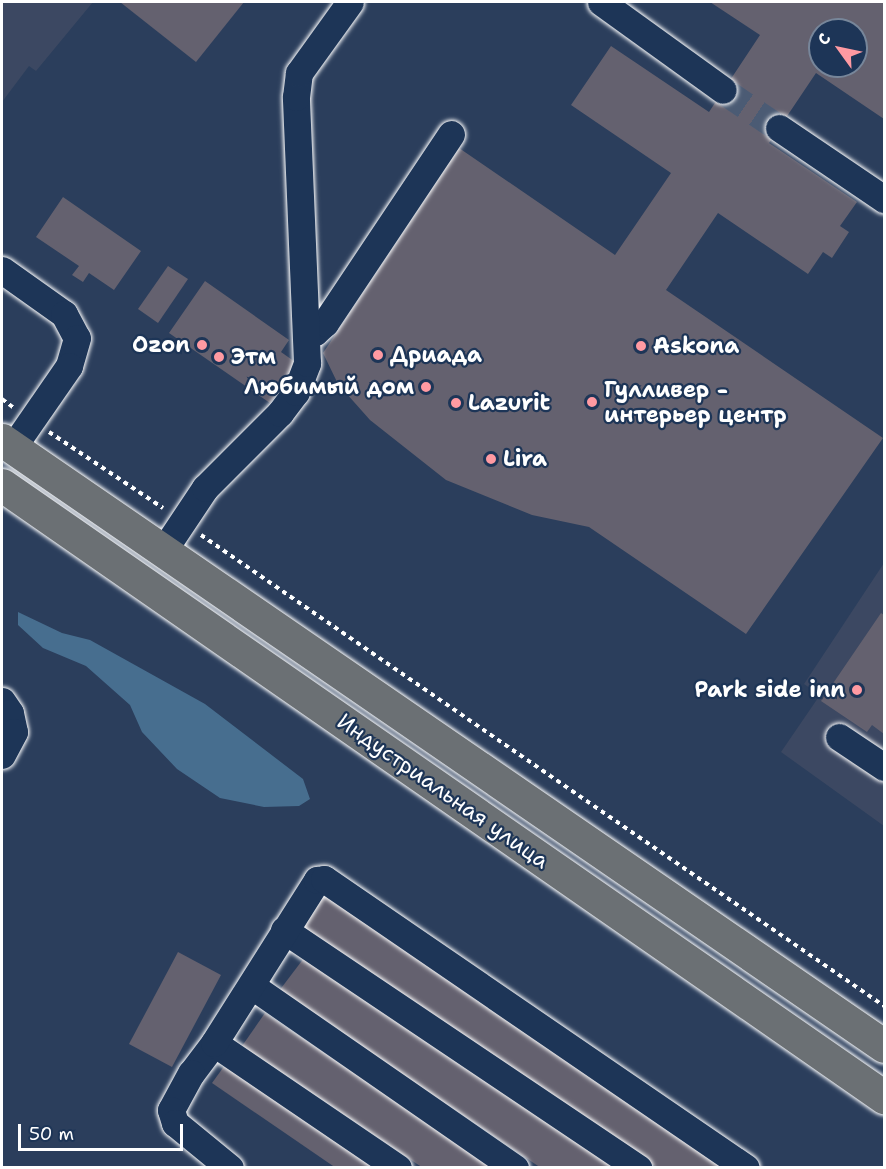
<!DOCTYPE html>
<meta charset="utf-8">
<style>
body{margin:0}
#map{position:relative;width:886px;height:1169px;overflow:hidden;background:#2b3e5c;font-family:"Shantell Sans",sans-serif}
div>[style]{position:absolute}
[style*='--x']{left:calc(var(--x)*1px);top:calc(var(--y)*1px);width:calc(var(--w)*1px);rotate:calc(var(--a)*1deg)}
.built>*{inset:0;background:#3c4862}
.water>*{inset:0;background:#476e8f}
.building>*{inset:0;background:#64616f}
.minor-tunnel>*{height:27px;margin-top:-13.5px;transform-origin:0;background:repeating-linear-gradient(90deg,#4b5b74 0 27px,transparent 0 41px)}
.path>*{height:4px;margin-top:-2px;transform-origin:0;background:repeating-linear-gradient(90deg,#fff 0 4.5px,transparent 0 9px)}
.roads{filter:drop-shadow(0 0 2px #fff) drop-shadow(0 0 2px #fff)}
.minor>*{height:27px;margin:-13.5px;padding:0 13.5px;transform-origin:13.5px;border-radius:13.5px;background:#1d3557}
.major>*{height:33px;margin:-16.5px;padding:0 16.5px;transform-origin:16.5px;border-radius:16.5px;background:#6b7074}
.dots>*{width:16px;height:16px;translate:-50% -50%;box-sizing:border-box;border:3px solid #1d3557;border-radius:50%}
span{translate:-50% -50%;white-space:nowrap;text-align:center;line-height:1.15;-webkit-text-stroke:4.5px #1d3557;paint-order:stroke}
.poi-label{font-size:22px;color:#fff;font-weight:700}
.right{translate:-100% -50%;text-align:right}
.left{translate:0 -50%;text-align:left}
.street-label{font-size:22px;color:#fff}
.frame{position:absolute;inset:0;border:3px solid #fff;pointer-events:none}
.north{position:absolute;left:808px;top:18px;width:60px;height:60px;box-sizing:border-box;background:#1d3557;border:2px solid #77869a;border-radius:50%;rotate:303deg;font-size:16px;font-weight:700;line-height:24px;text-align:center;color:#fff}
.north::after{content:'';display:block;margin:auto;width:21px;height:27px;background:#ff9aa2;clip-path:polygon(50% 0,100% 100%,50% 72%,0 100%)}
.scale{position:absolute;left:18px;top:1124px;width:165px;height:27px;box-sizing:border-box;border:3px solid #fff;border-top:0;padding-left:8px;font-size:18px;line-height:21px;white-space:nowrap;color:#fff;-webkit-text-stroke:4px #1d3557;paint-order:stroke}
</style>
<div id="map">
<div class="built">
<i style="clip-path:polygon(2px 2px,93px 2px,36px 71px,29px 66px,2px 102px)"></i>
<i style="clip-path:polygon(884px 563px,884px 826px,781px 752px,820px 695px,804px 684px)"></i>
</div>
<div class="water">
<i style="clip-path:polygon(18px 612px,62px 633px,90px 640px,205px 704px,303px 779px,310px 799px,299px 806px,264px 807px,220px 798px,177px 769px,142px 732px,130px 705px,86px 666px,43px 648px,18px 625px)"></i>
</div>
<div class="building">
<i style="clip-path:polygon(120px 2px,244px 2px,196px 62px)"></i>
<i style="clip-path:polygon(evenodd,710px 2px,884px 2px,884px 119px,816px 73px,769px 143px,857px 202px,840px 226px,849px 232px,832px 258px,823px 252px,808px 274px,718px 213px,666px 290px,883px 438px,746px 634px,589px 527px,532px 515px,446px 480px,370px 420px,338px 384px,323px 353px,459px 148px,615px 255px,671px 173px,571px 105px,611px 46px,709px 112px,760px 35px,710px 2px,820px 30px,856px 30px,856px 66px,820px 66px,820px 30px)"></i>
<i style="clip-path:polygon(63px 197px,141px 251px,114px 290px,89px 273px,83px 282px,72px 275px,79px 266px,36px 237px)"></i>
<i style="clip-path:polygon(168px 266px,188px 279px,158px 323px,138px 309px)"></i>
<i style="clip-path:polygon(205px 281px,289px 340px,281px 352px,298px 364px,270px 403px,169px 333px)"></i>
<i style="clip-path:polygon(881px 613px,884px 615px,884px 734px,872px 725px,867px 732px,821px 701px)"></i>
<i style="clip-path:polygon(324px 891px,732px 1168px,658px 1168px,300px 925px)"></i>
<i style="clip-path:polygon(178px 952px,221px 975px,172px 1067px,129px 1044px)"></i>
<i style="clip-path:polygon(304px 958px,617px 1168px,541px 1168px,279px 991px)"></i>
<i style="clip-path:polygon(265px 1013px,495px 1168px,423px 1168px,242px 1046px)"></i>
<i style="clip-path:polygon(225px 1065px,374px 1168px,336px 1168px,212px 1083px)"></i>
</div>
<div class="minor-tunnel">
<i style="--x:723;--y:90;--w:68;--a:34.2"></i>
</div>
<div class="path">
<i style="--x:2;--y:399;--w:15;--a:37"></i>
<i style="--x:49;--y:432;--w:137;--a:33.7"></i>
<i style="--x:201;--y:535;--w:830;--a:34.59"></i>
</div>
<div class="roads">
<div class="minor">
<i style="--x:601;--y:2;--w:150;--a:35.8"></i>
<i style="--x:779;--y:128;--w:127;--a:34.1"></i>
<i style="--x:2;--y:270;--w:76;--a:35.4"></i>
<i style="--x:64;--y:314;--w:27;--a:62"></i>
<i style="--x:77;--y:338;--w:29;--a:106"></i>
<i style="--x:69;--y:366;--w:98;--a:124.7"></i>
<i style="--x:306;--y:333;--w:9;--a:-6"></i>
<i style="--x:315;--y:332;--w:13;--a:-42"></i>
<i style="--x:325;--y:323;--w:227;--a:-56.3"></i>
<i style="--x:163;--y:551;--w:76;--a:-56.3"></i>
<i style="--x:205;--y:488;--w:106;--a:-45"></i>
<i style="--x:280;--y:413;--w:26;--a:-53"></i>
<i style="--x:296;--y:392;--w:31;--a:-69"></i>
<i style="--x:307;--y:363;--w:266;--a:-92.4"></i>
<i style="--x:296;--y:97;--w:24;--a:-83"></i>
<i style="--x:299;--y:73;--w:87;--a:-54.3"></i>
<i style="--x:2;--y:701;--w:14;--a:56"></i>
<i style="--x:10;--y:713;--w:19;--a:78"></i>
<i style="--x:14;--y:732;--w:26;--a:118"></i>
<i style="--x:839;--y:737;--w:54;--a:33.7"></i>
<i style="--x:284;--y:930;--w:427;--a:33.9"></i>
<i style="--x:252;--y:986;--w:320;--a:34.7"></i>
<i style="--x:214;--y:1043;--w:38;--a:127"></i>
<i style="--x:191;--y:1073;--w:42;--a:118.4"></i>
<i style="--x:171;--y:1110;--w:14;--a:73"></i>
<i style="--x:175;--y:1123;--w:71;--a:39.3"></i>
<i style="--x:398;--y:1168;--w:222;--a:-145.8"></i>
<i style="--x:214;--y:1043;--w:193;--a:-57.7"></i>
<i style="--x:317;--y:880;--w:7;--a:-8"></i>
<i style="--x:324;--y:879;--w:511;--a:34.4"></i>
</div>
<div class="major">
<i style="--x:2;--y:440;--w:1070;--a:34.49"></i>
<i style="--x:2;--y:485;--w:1074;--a:34.76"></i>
</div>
</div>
<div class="dots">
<i style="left:202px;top:345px;background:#ff9aa2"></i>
<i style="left:641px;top:346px;background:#ff9aa2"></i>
<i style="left:378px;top:355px;background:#ff9aa2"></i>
<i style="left:219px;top:357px;background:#ff9aa2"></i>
<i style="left:426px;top:387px;background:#ff9aa2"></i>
<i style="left:592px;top:402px;background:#ff9aa2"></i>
<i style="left:456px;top:403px;background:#ff9aa2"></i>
<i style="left:491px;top:459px;background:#ff9aa2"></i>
<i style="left:857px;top:690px;background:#ff9aa2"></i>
</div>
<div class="poi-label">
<span class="right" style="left:190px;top:345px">Ozon</span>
<span class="left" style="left:653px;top:346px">Askona</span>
<span class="left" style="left:390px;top:355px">Дриада</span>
<span class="left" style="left:231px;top:357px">Этм</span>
<span class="right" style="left:414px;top:387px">Любимый дом</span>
<span class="left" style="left:604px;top:402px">Гулливер -<br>интерьер центр</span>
<span class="left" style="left:468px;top:403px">Lazurit</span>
<span class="left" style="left:503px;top:459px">Lira</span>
<span class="right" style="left:845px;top:690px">Park side inn</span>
</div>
<div class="street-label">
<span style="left:443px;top:791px;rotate:35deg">Индустриальная улица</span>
</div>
<div class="frame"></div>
<div class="north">С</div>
<div class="scale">50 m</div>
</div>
